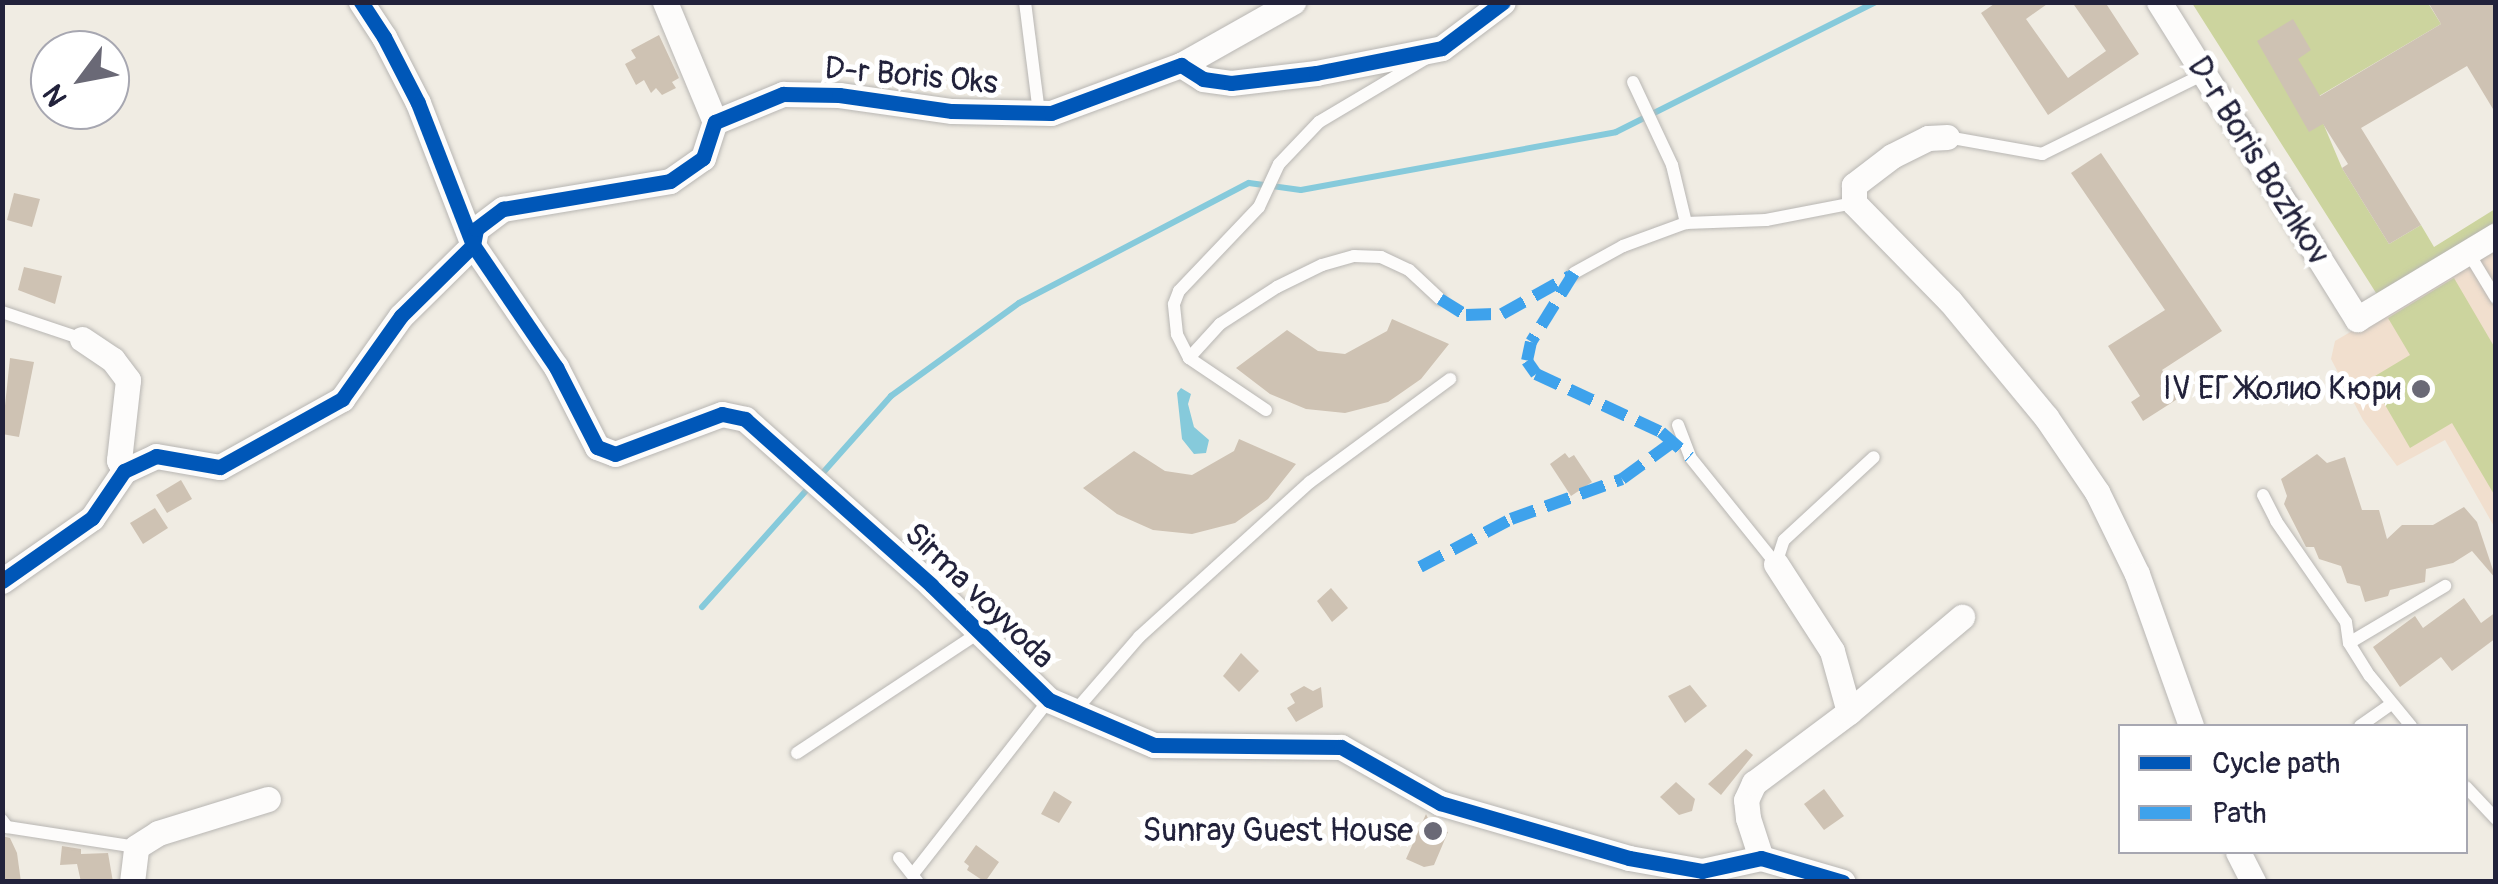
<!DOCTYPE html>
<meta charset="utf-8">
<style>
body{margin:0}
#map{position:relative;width:2498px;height:884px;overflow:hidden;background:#f0ece3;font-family:Pangolin,sans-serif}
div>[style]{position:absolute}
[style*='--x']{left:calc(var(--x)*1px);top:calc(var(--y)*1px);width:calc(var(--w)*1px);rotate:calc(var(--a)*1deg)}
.built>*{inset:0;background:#f1dfce}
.green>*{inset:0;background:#ccd49e}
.water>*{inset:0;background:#86cadb}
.stream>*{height:6px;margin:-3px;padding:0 3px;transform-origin:3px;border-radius:3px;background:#86cadb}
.building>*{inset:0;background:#cec2b3}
.roads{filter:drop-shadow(0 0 2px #b8b6b3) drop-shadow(0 0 2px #b8b6b3)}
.lane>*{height:12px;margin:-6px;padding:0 6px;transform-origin:6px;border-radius:6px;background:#fdfcfb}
.street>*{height:25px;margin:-12.5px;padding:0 12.5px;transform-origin:12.5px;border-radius:12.5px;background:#fdfcfb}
.quiet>*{height:12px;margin-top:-6px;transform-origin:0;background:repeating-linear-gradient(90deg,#3ea2ec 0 25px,transparent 0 37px)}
.cycleway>*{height:15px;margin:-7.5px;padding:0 7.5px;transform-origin:7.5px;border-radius:7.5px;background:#0057b8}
.dots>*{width:28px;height:28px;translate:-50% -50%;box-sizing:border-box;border:5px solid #fff;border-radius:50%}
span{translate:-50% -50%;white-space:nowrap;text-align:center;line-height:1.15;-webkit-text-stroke:10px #fff;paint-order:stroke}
.street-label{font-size:32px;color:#22223b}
.poi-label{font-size:32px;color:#22223b}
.right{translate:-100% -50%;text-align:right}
.frame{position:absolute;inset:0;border:5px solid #22223b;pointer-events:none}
.legend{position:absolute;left:2118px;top:724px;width:350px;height:130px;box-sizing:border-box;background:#fff;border:2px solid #a7a7b1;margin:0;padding:12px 18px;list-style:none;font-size:30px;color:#22223b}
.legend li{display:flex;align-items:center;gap:20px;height:50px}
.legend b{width:50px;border:2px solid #a7a7b1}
.north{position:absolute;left:30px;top:30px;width:100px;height:100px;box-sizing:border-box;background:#fff;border:2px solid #a7a7b1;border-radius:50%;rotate:238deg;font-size:28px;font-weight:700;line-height:40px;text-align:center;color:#22223b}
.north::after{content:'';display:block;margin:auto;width:35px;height:45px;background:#6a6976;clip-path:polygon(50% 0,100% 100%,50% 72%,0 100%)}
</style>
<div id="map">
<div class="built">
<i style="clip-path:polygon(2495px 247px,2495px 528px,2445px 440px,2397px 466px,2363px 420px,2331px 359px,2335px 341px)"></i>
</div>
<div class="green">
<i style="clip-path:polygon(2192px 3px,2428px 3px,2441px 24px,2297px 109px,2323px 123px,2342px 168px,2389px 244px,2421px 225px,2434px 247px,2495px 209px,2495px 225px,2378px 296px)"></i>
<i style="clip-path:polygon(2454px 278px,2495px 348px,2495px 496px,2452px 423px,2410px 448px,2370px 379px,2410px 355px,2388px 318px)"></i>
</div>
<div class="water">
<i style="clip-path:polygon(1181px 388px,1191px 394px,1188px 404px,1194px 427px,1209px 440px,1206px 453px,1194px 454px,1182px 439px,1177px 393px)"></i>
</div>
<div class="stream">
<i style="--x:820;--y:476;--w:107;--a:-48.4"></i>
<i style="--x:891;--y:396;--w:158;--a:-36"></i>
<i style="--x:1019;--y:303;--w:259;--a:-27.6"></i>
<i style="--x:1249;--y:183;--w:52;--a:7.7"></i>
<i style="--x:1301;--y:190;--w:320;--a:-10.4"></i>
<i style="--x:1616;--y:132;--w:291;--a:-26.6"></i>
<i style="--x:702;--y:607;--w:164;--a:-48.2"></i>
</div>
<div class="building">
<i style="clip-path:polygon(1997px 2px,2050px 2px,2026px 19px,2068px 78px,2106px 51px,2072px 2px,2105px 2px,2139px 54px,2048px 115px,1981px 13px)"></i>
<i style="clip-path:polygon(2428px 2px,2496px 2px,2496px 114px,2467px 66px,2361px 128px,2421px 225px,2389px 244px,2342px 168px,2348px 164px,2323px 124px,2309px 132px,2257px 41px,2293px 19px,2311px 50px,2298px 59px,2320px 96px,2441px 24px)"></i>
<i style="clip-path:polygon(659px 35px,679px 78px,672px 82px,676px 88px,662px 95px,656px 88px,651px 93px,644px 80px,636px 85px,625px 64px,636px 58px,631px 50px)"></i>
<i style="clip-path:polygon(2101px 153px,2222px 331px,2162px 370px,2179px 398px,2143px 421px,2131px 402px,2140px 396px,2108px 346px,2165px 310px,2071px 173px)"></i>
<i style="clip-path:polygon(14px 193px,40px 199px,32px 227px,7px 220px)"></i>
<i style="clip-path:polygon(24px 267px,62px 276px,55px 304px,18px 290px)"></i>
<i style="clip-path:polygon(1392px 319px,1449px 344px,1421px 379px,1388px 402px,1345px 413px,1306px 409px,1270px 394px,1236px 368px,1287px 330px,1318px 351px,1345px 354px,1387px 331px)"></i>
<i style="clip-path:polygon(10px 358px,34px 362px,19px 437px,2px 434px)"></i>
<i style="clip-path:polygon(1239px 439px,1296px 464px,1268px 499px,1235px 523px,1192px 534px,1153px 530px,1117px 514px,1083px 488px,1134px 451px,1165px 471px,1192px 475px,1234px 451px)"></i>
<i style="clip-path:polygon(1565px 453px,1569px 458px,1574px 455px,1592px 482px,1571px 496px,1550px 464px)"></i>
<i style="clip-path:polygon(2317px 454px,2327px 463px,2345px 457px,2362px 510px,2379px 510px,2387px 539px,2402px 525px,2433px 525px,2464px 507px,2477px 522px,2496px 579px,2472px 551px,2453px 563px,2426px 569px,2425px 582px,2390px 590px,2388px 596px,2365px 602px,2360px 586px,2347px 583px,2341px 566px,2319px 559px,2314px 547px,2306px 547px,2284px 504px,2287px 496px,2281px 479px)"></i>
<i style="clip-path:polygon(181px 480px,192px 499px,167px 513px,156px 495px)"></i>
<i style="clip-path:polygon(155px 508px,168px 528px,143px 544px,130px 523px)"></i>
<i style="clip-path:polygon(1331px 588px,1348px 608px,1332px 622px,1317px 601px)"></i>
<i style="clip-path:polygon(2464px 598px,2481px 623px,2496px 612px,2496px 638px,2452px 671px,2441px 657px,2400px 687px,2373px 647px,2415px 616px,2423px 628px)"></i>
<i style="clip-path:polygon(1241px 653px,1259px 671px,1239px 692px,1223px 676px)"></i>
<i style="clip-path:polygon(1690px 685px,1707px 706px,1685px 723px,1668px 696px)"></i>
<i style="clip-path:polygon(1304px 686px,1313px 691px,1321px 687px,1323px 707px,1296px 722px,1287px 708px,1295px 703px,1290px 694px)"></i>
<i style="clip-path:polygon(1746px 749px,1753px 755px,1721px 795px,1708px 784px)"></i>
<i style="clip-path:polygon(1676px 782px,1695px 799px,1692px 811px,1679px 815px,1660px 797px)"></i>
<i style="clip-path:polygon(1824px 789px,1844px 816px,1824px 830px,1804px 804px)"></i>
<i style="clip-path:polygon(1054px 791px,1072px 802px,1059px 823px,1041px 814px)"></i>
<i style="clip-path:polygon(1426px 814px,1432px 827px,1448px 832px,1434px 865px,1424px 867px,1406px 859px)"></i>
<i style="clip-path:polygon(2px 836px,10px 838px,17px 853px,21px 882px,2px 882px)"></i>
<i style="clip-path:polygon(976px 845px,999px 862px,985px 882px,967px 870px,969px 866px,964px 862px)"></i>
<i style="clip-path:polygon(62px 846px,81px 849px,81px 854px,108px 853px,113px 882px,81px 882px,77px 864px,60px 865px)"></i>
</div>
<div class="roads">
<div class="lane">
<i style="--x:1025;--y:2;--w:112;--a:82.8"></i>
<i style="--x:1633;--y:82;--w:92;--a:64.8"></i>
<i style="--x:1672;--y:165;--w:60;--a:76.4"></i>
<i style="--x:1947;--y:137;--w:97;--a:10.1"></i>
<i style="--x:2042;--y:154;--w:181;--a:-26.3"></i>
<i style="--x:2468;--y:252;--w:54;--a:58.7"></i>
<i style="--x:1574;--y:273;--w:56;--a:-28.9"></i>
<i style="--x:1623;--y:246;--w:67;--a:-20.1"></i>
<i style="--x:1686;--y:223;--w:80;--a:-2.1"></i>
<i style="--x:1766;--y:220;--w:90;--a:-10.9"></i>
<i style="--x:2;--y:312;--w:84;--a:18.6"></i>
<i style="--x:1189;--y:358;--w:27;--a:-117"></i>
<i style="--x:1177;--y:334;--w:30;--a:-96"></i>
<i style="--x:1174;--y:304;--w:14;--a:-69"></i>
<i style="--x:1179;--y:291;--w:116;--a:-46.4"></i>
<i style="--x:1259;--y:207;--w:47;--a:-65.1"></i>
<i style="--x:1279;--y:164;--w:58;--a:-46.4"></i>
<i style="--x:1319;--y:122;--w:126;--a:-30.7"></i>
<i style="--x:1266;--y:410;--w:93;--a:-146"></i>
<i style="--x:1189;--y:358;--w:46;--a:-47.6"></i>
<i style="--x:1220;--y:324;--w:68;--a:-33"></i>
<i style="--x:1277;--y:287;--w:50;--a:-26.1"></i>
<i style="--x:1322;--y:265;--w:33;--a:-16"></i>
<i style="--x:1354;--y:256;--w:27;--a:2"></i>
<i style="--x:1381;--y:257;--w:31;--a:25"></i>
<i style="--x:1409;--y:270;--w:42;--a:43.1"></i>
<i style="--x:1678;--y:425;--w:34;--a:69"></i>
<i style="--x:1690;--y:457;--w:137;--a:51.2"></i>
<i style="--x:2263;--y:495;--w:29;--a:63"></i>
<i style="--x:2276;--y:521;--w:123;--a:55.3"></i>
<i style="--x:2346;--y:622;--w:21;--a:82"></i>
<i style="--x:2349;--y:643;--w:39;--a:58"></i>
<i style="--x:2370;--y:676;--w:65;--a:50.6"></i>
<i style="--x:1776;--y:564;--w:25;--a:-72"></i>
<i style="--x:1784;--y:540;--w:122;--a:-42.7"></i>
<i style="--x:2349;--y:643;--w:112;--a:-30.7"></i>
<i style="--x:1075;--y:711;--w:98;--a:-49.1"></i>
<i style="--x:1139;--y:637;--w:231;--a:-42.2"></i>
<i style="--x:1310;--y:482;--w:174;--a:-36.3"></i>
<i style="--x:2360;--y:726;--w:38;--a:-35"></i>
<i style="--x:797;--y:753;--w:216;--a:-33.5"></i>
<i style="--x:2466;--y:787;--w:44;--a:46.8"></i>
<i style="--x:2;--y:820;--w:9;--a:54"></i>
<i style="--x:7;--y:827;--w:131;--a:8.8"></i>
<i style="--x:899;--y:858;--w:31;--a:52"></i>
<i style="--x:913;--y:874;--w:221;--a:-52"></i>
</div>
<div class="street">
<i style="--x:361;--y:2;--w:42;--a:56.7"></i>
<i style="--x:384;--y:37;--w:74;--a:62.7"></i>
<i style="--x:418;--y:103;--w:152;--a:68.8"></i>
<i style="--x:473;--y:245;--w:148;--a:55.8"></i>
<i style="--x:556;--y:367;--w:90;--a:62.9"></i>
<i style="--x:597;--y:447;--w:19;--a:21"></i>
<i style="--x:615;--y:454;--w:114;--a:-20.5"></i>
<i style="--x:722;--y:414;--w:24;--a:12"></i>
<i style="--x:745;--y:419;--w:249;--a:41.7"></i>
<i style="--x:931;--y:585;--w:165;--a:44.3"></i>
<i style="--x:1049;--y:700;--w:114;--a:23.2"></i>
<i style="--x:1154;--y:745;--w:187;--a:0.6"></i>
<i style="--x:1341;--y:747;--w:114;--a:29.5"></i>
<i style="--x:1440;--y:803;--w:197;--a:16.2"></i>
<i style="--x:1629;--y:858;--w:74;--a:10.1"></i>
<i style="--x:1702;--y:871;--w:60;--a:-12.4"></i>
<i style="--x:1761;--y:858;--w:85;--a:16.3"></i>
<i style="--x:665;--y:2;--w:130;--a:67.4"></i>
<i style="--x:2159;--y:2;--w:374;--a:58"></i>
<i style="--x:2357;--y:319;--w:162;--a:-31.1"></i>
<i style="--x:1181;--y:65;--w:129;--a:-29.4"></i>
<i style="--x:1947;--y:137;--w:19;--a:177"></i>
<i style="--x:1928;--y:138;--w:40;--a:153.4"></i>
<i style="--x:1892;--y:156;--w:48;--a:142.7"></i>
<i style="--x:1854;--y:185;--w:18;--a:90"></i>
<i style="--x:1854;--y:203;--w:137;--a:45.6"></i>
<i style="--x:1950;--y:301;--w:151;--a:50.4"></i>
<i style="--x:2046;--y:417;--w:91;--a:55.8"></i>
<i style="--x:2097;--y:492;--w:91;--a:64"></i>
<i style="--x:2137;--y:574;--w:161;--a:70.4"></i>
<i style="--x:82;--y:339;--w:37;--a:34"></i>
<i style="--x:113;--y:360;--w:25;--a:53"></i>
<i style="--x:128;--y:380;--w:81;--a:96.4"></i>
<i style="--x:119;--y:460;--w:12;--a:66"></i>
<i style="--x:1776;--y:564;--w:103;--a:57.2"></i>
<i style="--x:1832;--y:651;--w:63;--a:74.4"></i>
<i style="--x:2;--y:581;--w:110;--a:-35"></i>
<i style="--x:92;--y:518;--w:57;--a:-55.8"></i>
<i style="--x:124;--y:471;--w:35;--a:-25"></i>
<i style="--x:156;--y:456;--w:65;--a:9.8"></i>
<i style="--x:220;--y:467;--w:140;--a:-29.1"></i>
<i style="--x:342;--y:399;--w:102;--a:-54.6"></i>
<i style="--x:401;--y:316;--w:101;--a:-44.6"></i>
<i style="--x:473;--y:245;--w:16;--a:-79"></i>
<i style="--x:476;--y:229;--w:34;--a:-37"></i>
<i style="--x:503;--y:209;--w:169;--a:-9.5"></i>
<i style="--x:670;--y:181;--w:40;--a:-34.9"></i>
<i style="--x:703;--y:158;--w:38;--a:-72"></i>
<i style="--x:715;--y:122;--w:74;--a:-22.4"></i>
<i style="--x:783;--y:94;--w:56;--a:1"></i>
<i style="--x:839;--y:95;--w:114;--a:8.1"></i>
<i style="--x:952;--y:111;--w:99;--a:1.2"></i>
<i style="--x:1051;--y:113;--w:139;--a:-20.3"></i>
<i style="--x:1181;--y:65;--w:26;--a:32"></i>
<i style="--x:1203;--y:79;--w:28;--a:8"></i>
<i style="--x:1231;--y:83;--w:86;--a:-6.7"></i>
<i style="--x:1316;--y:73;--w:128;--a:-11.2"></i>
<i style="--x:1442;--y:48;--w:76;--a:-37"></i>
<i style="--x:2238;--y:852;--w:34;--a:63"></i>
<i style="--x:1761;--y:858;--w:42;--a:-108"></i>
<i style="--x:1748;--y:818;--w:18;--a:-96"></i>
<i style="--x:1746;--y:800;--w:19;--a:-65"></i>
<i style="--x:1754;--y:783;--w:119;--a:-36.8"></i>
<i style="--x:1849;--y:712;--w:148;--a:-40.1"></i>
<i style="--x:132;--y:882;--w:35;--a:-83"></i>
<i style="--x:136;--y:847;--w:26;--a:-32"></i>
<i style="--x:158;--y:833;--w:115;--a:-17.2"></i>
</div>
</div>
<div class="quiet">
<i style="--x:1574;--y:273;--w:81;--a:121.9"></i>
<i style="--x:1531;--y:342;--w:19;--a:102"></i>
<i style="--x:1527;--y:361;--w:16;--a:55"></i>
<i style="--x:1536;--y:374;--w:138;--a:24.9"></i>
<i style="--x:1661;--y:432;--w:38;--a:41"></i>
<i style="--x:1440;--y:299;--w:31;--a:32"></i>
<i style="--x:1466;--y:315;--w:36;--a:-2"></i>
<i style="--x:1502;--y:314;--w:78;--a:-29.2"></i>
<i style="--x:1420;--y:567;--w:103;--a:-27.8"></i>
<i style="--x:1511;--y:519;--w:118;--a:-19.8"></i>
<i style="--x:1622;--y:479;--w:63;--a:-36"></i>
</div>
<div class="cycleway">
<i style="--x:361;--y:2;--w:42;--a:56.7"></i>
<i style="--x:384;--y:37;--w:74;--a:62.7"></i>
<i style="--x:418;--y:103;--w:152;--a:68.8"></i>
<i style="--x:473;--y:245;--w:148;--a:55.8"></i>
<i style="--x:556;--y:367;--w:90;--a:62.9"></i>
<i style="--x:597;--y:447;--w:19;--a:21"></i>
<i style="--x:615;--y:454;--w:114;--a:-20.5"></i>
<i style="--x:722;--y:414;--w:24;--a:12"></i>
<i style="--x:745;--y:419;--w:249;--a:41.7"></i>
<i style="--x:931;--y:585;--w:165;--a:44.3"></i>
<i style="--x:1049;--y:700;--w:114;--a:23.2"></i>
<i style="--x:1154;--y:745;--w:187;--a:0.6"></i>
<i style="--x:1341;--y:747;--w:114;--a:29.5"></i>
<i style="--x:1440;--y:803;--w:197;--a:16.2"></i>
<i style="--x:1629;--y:858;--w:74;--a:10.1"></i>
<i style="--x:1702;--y:871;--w:60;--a:-12.4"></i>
<i style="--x:1761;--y:858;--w:85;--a:16.3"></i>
<i style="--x:2;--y:581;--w:110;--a:-35"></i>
<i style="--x:92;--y:518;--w:57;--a:-55.8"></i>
<i style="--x:124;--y:471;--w:35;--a:-25"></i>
<i style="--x:156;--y:456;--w:65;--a:9.8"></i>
<i style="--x:220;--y:467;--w:140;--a:-29.1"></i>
<i style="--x:342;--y:399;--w:102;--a:-54.6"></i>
<i style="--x:401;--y:316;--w:101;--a:-44.6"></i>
<i style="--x:473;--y:245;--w:16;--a:-79"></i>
<i style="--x:476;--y:229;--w:34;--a:-37"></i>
<i style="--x:503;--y:209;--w:169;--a:-9.5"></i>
<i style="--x:670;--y:181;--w:40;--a:-34.9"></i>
<i style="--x:703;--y:158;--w:38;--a:-72"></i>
<i style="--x:715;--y:122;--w:74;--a:-22.4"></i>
<i style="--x:783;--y:94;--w:56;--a:1"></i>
<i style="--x:839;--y:95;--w:114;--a:8.1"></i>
<i style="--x:952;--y:111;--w:99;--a:1.2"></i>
<i style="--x:1051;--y:113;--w:139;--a:-20.3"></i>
<i style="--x:1181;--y:65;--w:26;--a:32"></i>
<i style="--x:1203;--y:79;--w:28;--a:8"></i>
<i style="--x:1231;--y:83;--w:86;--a:-6.7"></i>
<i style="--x:1316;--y:73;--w:128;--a:-11.2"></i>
<i style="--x:1442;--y:48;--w:76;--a:-37"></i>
</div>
<div class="dots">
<i style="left:2421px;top:389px;background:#6a6976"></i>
<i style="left:1433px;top:831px;background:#6a6976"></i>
</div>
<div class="street-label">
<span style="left:911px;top:76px;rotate:5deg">D-r Boris Oks</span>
<span style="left:2258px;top:161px;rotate:58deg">D-r Boris Bozhkov</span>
<span style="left:979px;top:596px;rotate:44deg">Sirma voyvoda</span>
</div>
<div class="poi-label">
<span class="right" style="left:2401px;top:389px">IV ЕГ Жолио Кюри</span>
<span class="right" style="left:1413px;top:831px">Sunray Guest House</span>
</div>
<div class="frame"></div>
<ul class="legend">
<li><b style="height:12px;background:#0057b8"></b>Cycle path</li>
<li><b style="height:12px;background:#3ea2ec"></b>Path</li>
</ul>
<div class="north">N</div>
</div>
